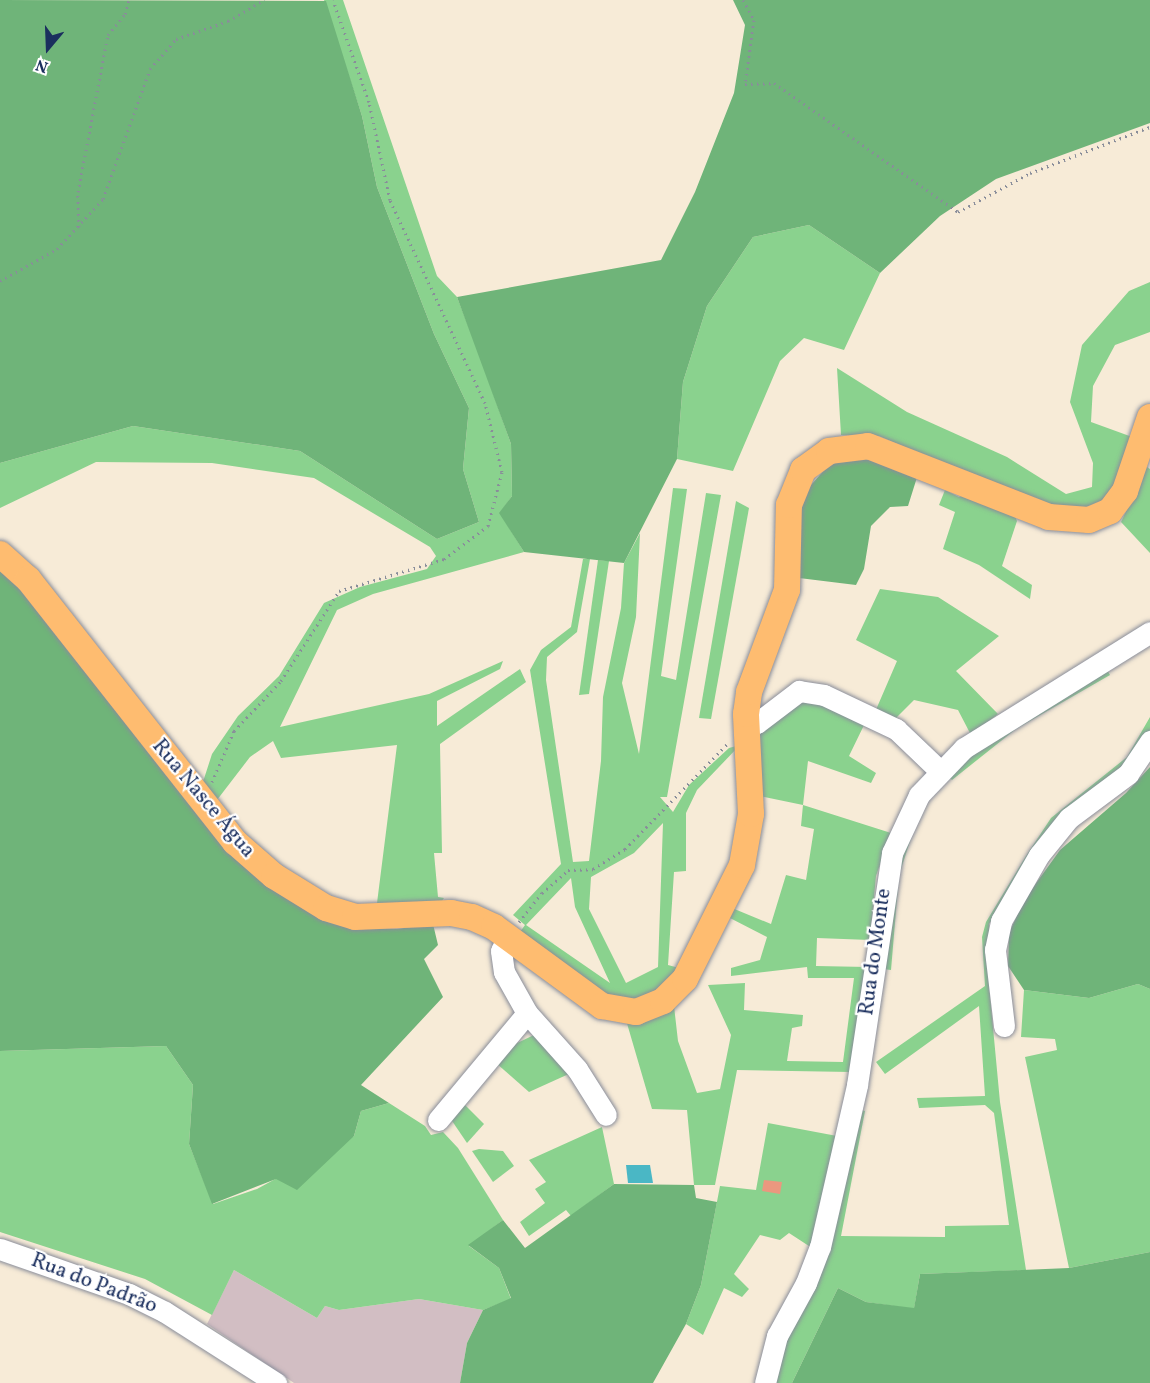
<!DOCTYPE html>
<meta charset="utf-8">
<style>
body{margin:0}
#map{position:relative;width:1150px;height:1383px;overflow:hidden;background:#f7ebd7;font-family:Vollkorn,serif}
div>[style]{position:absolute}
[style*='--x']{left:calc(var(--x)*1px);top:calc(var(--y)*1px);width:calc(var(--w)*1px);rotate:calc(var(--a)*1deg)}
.industrial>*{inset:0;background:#d2bec3}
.green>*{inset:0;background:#8ad28e}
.forest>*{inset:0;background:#6fb479}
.water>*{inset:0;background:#4ab7c5}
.building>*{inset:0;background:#eb987f}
.path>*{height:3px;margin-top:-1.5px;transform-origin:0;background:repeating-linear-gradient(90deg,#898d9a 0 1.5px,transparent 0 6px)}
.roads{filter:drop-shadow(0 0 2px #898d9a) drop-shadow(0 0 2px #898d9a)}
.minor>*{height:21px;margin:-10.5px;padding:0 10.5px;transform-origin:10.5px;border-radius:10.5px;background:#fff}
.major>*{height:26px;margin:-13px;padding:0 13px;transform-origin:13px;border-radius:13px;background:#febc70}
span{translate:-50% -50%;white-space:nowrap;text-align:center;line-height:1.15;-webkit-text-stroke:4.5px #fff;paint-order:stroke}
.street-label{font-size:21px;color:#1b2f5e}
.north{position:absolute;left:18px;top:18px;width:60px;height:60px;-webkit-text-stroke:4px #fff;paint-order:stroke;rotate:199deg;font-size:16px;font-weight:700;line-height:24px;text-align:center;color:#1b2f5e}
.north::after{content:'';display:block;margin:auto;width:21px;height:27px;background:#1b2f5e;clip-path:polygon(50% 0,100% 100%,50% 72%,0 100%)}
</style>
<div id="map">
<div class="industrial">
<i style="clip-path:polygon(234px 1270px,317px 1318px,325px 1306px,339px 1310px,419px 1299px,483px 1310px,467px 1343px,460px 1383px,294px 1383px,207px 1324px)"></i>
</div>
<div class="green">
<i style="clip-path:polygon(324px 0,343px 0,437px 276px,457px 297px,478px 351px,511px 444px,512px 496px,500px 513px,524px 552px,373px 594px,337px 610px,280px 727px,429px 694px,503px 661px,500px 669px,437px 701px,437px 726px,520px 669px,526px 682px,440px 744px,442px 853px,434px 853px,438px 897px,444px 898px,439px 905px,376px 911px,397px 745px,281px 758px,273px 741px,250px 757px,217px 800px,201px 788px,212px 754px,238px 716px,279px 676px,324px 603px,360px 587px,427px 569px,436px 556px,430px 547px,314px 478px,212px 463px,96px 462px,0 508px,0 463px,133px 426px,300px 451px,437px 539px,479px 522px,463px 469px,469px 408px,434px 334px,377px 187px,362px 116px)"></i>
<i style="clip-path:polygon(809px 225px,880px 273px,844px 350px,804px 338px,780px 361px,733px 471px,677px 459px,683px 382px,707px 306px,753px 237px)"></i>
<i style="clip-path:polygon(1150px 282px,1150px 332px,1115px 345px,1093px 386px,1091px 422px,1135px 438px,1121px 485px,1098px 508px,1046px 508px,879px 436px,841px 435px,837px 368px,907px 412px,1007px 457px,1066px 494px,1092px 487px,1093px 463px,1070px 402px,1082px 345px,1129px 291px)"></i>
<i style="clip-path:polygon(1147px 467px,1150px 469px,1150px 553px,1121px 522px)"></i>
<i style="clip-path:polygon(evenodd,673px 488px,687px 489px,661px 676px,676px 680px,706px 493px,721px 495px,667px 797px,660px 797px,673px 812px,689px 785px,729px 748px,740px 745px,697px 790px,686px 813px,686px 871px,674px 872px,668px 965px,679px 968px,671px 982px,642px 999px,624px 1001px,609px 997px,520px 932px,525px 925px,513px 915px,561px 864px,530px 670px,541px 650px,571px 627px,583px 559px,590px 559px,577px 632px,547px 657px,546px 680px,573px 862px,589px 861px,601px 761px,603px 697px,621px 608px,624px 563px,640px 533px,636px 617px,622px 683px,639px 754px,673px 488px,663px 823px,658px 967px,626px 983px,589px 909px,591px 877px,634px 853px,663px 823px,673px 488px,571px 878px,575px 907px,610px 983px,526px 925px,571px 878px)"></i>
<i style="clip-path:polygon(945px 490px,959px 497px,970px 492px,1012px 509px,1017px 521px,1002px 566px,1032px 585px,1030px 599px,979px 565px,943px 549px,955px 512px,939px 505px)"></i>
<i style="clip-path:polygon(736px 501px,749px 508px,711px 719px,699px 718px)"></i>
<i style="clip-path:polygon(598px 560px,609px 561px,589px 694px,579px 695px)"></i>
<i style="clip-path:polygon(880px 589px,938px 597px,999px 636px,956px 671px,998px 714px,971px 735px,958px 710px,914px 700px,892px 722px,875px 712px,897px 661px,856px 640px)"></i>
<i style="clip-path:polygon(1106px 668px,1110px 675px,1016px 729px,952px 780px,947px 775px,961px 761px)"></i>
<i style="clip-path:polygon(800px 698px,814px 698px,866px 721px,849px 756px,876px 773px,871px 783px,808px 761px,803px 805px,891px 833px,876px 876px,870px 940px,817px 938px,816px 966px,868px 967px,851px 1072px,737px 1070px,715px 1185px,694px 1185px,687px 1110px,652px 1109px,626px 1020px,674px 1006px,678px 1041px,697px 1093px,720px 1089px,731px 1035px,708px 985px,745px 983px,744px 1010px,803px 1015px,802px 1026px,792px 1028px,787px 1061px,843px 1062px,854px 978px,808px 978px,807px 967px,731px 976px,731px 968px,760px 960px,767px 937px,728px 917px,732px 908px,771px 924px,786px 875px,806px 880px,814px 829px,801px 826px,803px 805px,759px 796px,753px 735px)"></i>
<i style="clip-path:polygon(1150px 717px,1150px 730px,1131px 760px,1030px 858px,989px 924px,989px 985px,1000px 1102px,1026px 1270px,920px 1274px,914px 1309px,866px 1302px,838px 1288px,792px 1383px,774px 1383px,857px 1109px,865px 1111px,841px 1236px,945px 1237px,945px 1226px,1009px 1225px,994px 1113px,985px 1105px,919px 1108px,917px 1098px,985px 1096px,979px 1006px,885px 1074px,876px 1062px,985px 986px,982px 937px,986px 922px,1026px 856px,1051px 818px,1127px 757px)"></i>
<i style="clip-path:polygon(918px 817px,899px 875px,891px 970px,883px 969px,895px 871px)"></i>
<i style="clip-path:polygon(1138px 984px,1150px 989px,1150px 1252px,1069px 1268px,1025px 1057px,1057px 1050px,1055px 1039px,1021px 1037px,1024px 990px,1089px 998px)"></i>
<i style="clip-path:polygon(534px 1035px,571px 1073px,529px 1092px,496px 1063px,513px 1045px)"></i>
<i style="clip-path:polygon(166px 1046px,193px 1085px,189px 1144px,213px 1204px,257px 1189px,354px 1136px,361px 1111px,389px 1103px,425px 1126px,431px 1135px,443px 1132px,458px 1148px,503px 1220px,469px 1246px,499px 1268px,511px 1299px,483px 1310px,419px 1299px,339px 1310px,325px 1306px,317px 1318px,234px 1270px,212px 1315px,145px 1279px,0 1232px,0 1051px)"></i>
<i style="clip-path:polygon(461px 1101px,484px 1124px,467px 1143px,448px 1115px)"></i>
<i style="clip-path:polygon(768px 1123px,837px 1136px,812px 1248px,789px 1233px,780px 1240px,760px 1235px,734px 1274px,749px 1289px,742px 1297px,724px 1288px,703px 1335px,686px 1324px,701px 1285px,720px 1186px,756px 1190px)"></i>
<i style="clip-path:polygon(602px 1127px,614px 1184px,571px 1216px,566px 1210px,529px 1236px,520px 1222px,545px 1203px,535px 1189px,546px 1182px,529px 1160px)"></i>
<i style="clip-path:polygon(479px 1149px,503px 1151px,514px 1166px,493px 1182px,472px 1151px)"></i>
</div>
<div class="forest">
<i style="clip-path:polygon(0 0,326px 1px,362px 116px,377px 187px,434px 334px,469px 408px,463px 469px,479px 522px,437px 539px,300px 451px,133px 426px,0 463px)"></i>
<i style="clip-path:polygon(733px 0,1150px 0,1150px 123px,996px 179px,940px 216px,880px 273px,809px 225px,753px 237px,707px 306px,683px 382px,677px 459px,624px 563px,524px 552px,499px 513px,512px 496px,511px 444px,457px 297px,661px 260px,695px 192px,734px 93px,745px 25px)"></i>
<i style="clip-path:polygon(846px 458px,887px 459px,919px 471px,908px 506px,890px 507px,871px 526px,864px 569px,856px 585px,799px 578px,797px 524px,803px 494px,827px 467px)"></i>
<i style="clip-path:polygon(0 568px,23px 588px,220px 839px,355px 928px,397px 929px,433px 924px,438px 945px,424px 959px,443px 997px,361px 1085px,389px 1103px,361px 1111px,354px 1136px,297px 1190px,276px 1179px,212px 1204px,189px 1144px,193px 1085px,166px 1046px,0 1051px)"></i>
<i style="clip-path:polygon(1150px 767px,1150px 989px,1138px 984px,1089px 998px,1024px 990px,1008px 966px,1009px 933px,1024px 900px,1060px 850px,1126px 793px)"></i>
<i style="clip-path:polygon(614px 1184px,694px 1185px,696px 1198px,717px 1202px,701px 1285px,686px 1324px,653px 1383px,460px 1383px,467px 1343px,483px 1310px,511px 1298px,499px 1268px,468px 1245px,503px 1220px,525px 1248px)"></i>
<i style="clip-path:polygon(1150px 1252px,1150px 1383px,792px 1383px,838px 1288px,866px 1302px,914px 1308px,920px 1274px,1069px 1268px)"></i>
</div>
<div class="water">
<i style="clip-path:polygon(626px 1165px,650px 1165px,653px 1183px,628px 1183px)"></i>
</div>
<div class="building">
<i style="clip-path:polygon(764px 1180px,782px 1182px,780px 1194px,762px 1191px)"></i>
</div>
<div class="path">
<i style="--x:743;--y:0;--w:23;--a:61"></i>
<i style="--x:754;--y:20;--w:65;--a:98"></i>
<i style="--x:745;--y:84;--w:29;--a:-2"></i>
<i style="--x:774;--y:83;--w:225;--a:35"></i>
<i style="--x:958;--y:212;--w:82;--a:-28.4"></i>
<i style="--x:1030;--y:173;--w:129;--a:-21"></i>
<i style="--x:79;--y:227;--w:35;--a:-92"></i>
<i style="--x:78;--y:192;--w:160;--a:-79.2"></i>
<i style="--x:108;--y:35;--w:27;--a:-51"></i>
<i style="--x:125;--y:14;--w:15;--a:-74"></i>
<i style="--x:0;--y:281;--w:65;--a:-29.3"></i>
<i style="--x:57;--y:249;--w:68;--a:-47.4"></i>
<i style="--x:103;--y:199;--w:138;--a:-70.1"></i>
<i style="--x:150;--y:69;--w:40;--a:-49"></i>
<i style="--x:176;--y:39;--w:55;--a:-19.1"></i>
<i style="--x:228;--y:21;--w:42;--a:-30.3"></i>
<i style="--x:212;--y:782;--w:56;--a:-66.7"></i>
<i style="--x:234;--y:731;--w:69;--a:-46.8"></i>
<i style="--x:281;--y:681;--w:107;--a:-57.2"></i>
<i style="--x:339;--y:591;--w:110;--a:-16.9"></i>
<i style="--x:444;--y:559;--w:55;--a:-36.9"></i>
<i style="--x:488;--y:526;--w:56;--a:-75.5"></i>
<i style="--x:502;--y:472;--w:71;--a:-103.8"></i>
<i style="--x:485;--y:403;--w:224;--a:-115.1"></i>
<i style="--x:390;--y:200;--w:100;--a:-102.1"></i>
<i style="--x:369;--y:102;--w:108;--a:-109.4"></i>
<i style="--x:519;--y:922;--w:37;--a:-52"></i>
<i style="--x:542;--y:893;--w:35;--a:-41"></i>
<i style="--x:568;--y:870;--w:25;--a:-2"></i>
<i style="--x:593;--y:869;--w:38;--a:-32"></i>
<i style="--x:625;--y:849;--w:146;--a:-45.8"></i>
</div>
<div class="roads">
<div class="minor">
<i style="--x:746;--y:726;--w:11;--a:-15"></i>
<i style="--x:757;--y:723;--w:53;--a:-37.3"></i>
<i style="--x:799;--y:691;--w:25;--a:9"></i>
<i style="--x:824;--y:695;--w:80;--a:25.3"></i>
<i style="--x:896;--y:729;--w:61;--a:43.7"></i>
<i style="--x:507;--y:939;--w:13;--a:117"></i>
<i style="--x:501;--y:951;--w:21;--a:82"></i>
<i style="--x:504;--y:972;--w:47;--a:60.7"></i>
<i style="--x:527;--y:1013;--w:75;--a:48.2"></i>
<i style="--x:577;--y:1069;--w:54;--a:57.8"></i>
<i style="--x:1004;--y:1026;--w:77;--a:-96.8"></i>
<i style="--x:995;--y:950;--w:30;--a:-78"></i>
<i style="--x:1001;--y:921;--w:76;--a:-60.1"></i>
<i style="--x:1039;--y:855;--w:48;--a:-51"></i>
<i style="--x:1069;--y:818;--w:74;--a:-36.7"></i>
<i style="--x:1128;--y:774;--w:40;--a:-56"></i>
<i style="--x:438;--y:1120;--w:139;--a:-50.2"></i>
<i style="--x:0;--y:1249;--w:137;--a:19.2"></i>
<i style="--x:129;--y:1294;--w:40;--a:26.6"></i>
<i style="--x:165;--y:1312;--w:132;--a:32.6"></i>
<i style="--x:765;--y:1383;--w:49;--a:-75.7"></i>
<i style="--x:777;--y:1336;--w:60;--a:-61.3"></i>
<i style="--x:806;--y:1283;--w:39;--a:-69"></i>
<i style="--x:820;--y:1247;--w:166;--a:-77.1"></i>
<i style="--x:857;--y:1085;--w:235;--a:-81.4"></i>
<i style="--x:892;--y:853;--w:64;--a:-65"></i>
<i style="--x:919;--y:795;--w:65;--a:-46.2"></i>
<i style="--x:964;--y:748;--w:219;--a:-31.9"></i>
</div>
<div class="major">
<i style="--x:0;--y:554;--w:38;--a:42"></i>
<i style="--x:28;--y:579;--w:335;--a:51.8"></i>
<i style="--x:235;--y:842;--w:52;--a:41.1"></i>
<i style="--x:274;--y:876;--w:61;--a:31.6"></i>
<i style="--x:326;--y:908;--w:30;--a:17"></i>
<i style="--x:355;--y:917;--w:96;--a:-2.4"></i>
<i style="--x:451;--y:913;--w:21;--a:11"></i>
<i style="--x:472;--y:917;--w:24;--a:24"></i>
<i style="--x:494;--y:927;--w:134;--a:36.2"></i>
<i style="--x:602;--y:1006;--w:35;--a:10"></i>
<i style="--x:636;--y:1012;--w:29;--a:-22"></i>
<i style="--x:663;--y:1001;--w:31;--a:-45"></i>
<i style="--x:685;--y:979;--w:127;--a:-63.4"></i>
<i style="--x:742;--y:865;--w:52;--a:-80"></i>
<i style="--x:751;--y:814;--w:100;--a:-92.9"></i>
<i style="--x:746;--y:714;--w:22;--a:-82"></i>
<i style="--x:749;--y:692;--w:109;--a:-69.6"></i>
<i style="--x:787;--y:590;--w:85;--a:-88.7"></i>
<i style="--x:789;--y:505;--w:38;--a:-68"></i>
<i style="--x:803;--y:470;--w:32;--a:-36"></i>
<i style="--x:829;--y:451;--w:39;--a:-7"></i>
<i style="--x:868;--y:446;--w:194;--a:21.4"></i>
<i style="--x:1049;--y:517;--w:40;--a:4.3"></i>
<i style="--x:1089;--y:520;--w:23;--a:-23"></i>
<i style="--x:1110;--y:511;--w:25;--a:-53"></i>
<i style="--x:1125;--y:491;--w:78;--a:-71.3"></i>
</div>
</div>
<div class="street-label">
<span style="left:203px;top:799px;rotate:50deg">Rua Nasce Água</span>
<span style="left:876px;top:952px;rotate:-82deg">Rua do Monte</span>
<span style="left:94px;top:1284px;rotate:21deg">Rua do Padrão</span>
</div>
<div class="north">N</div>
</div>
